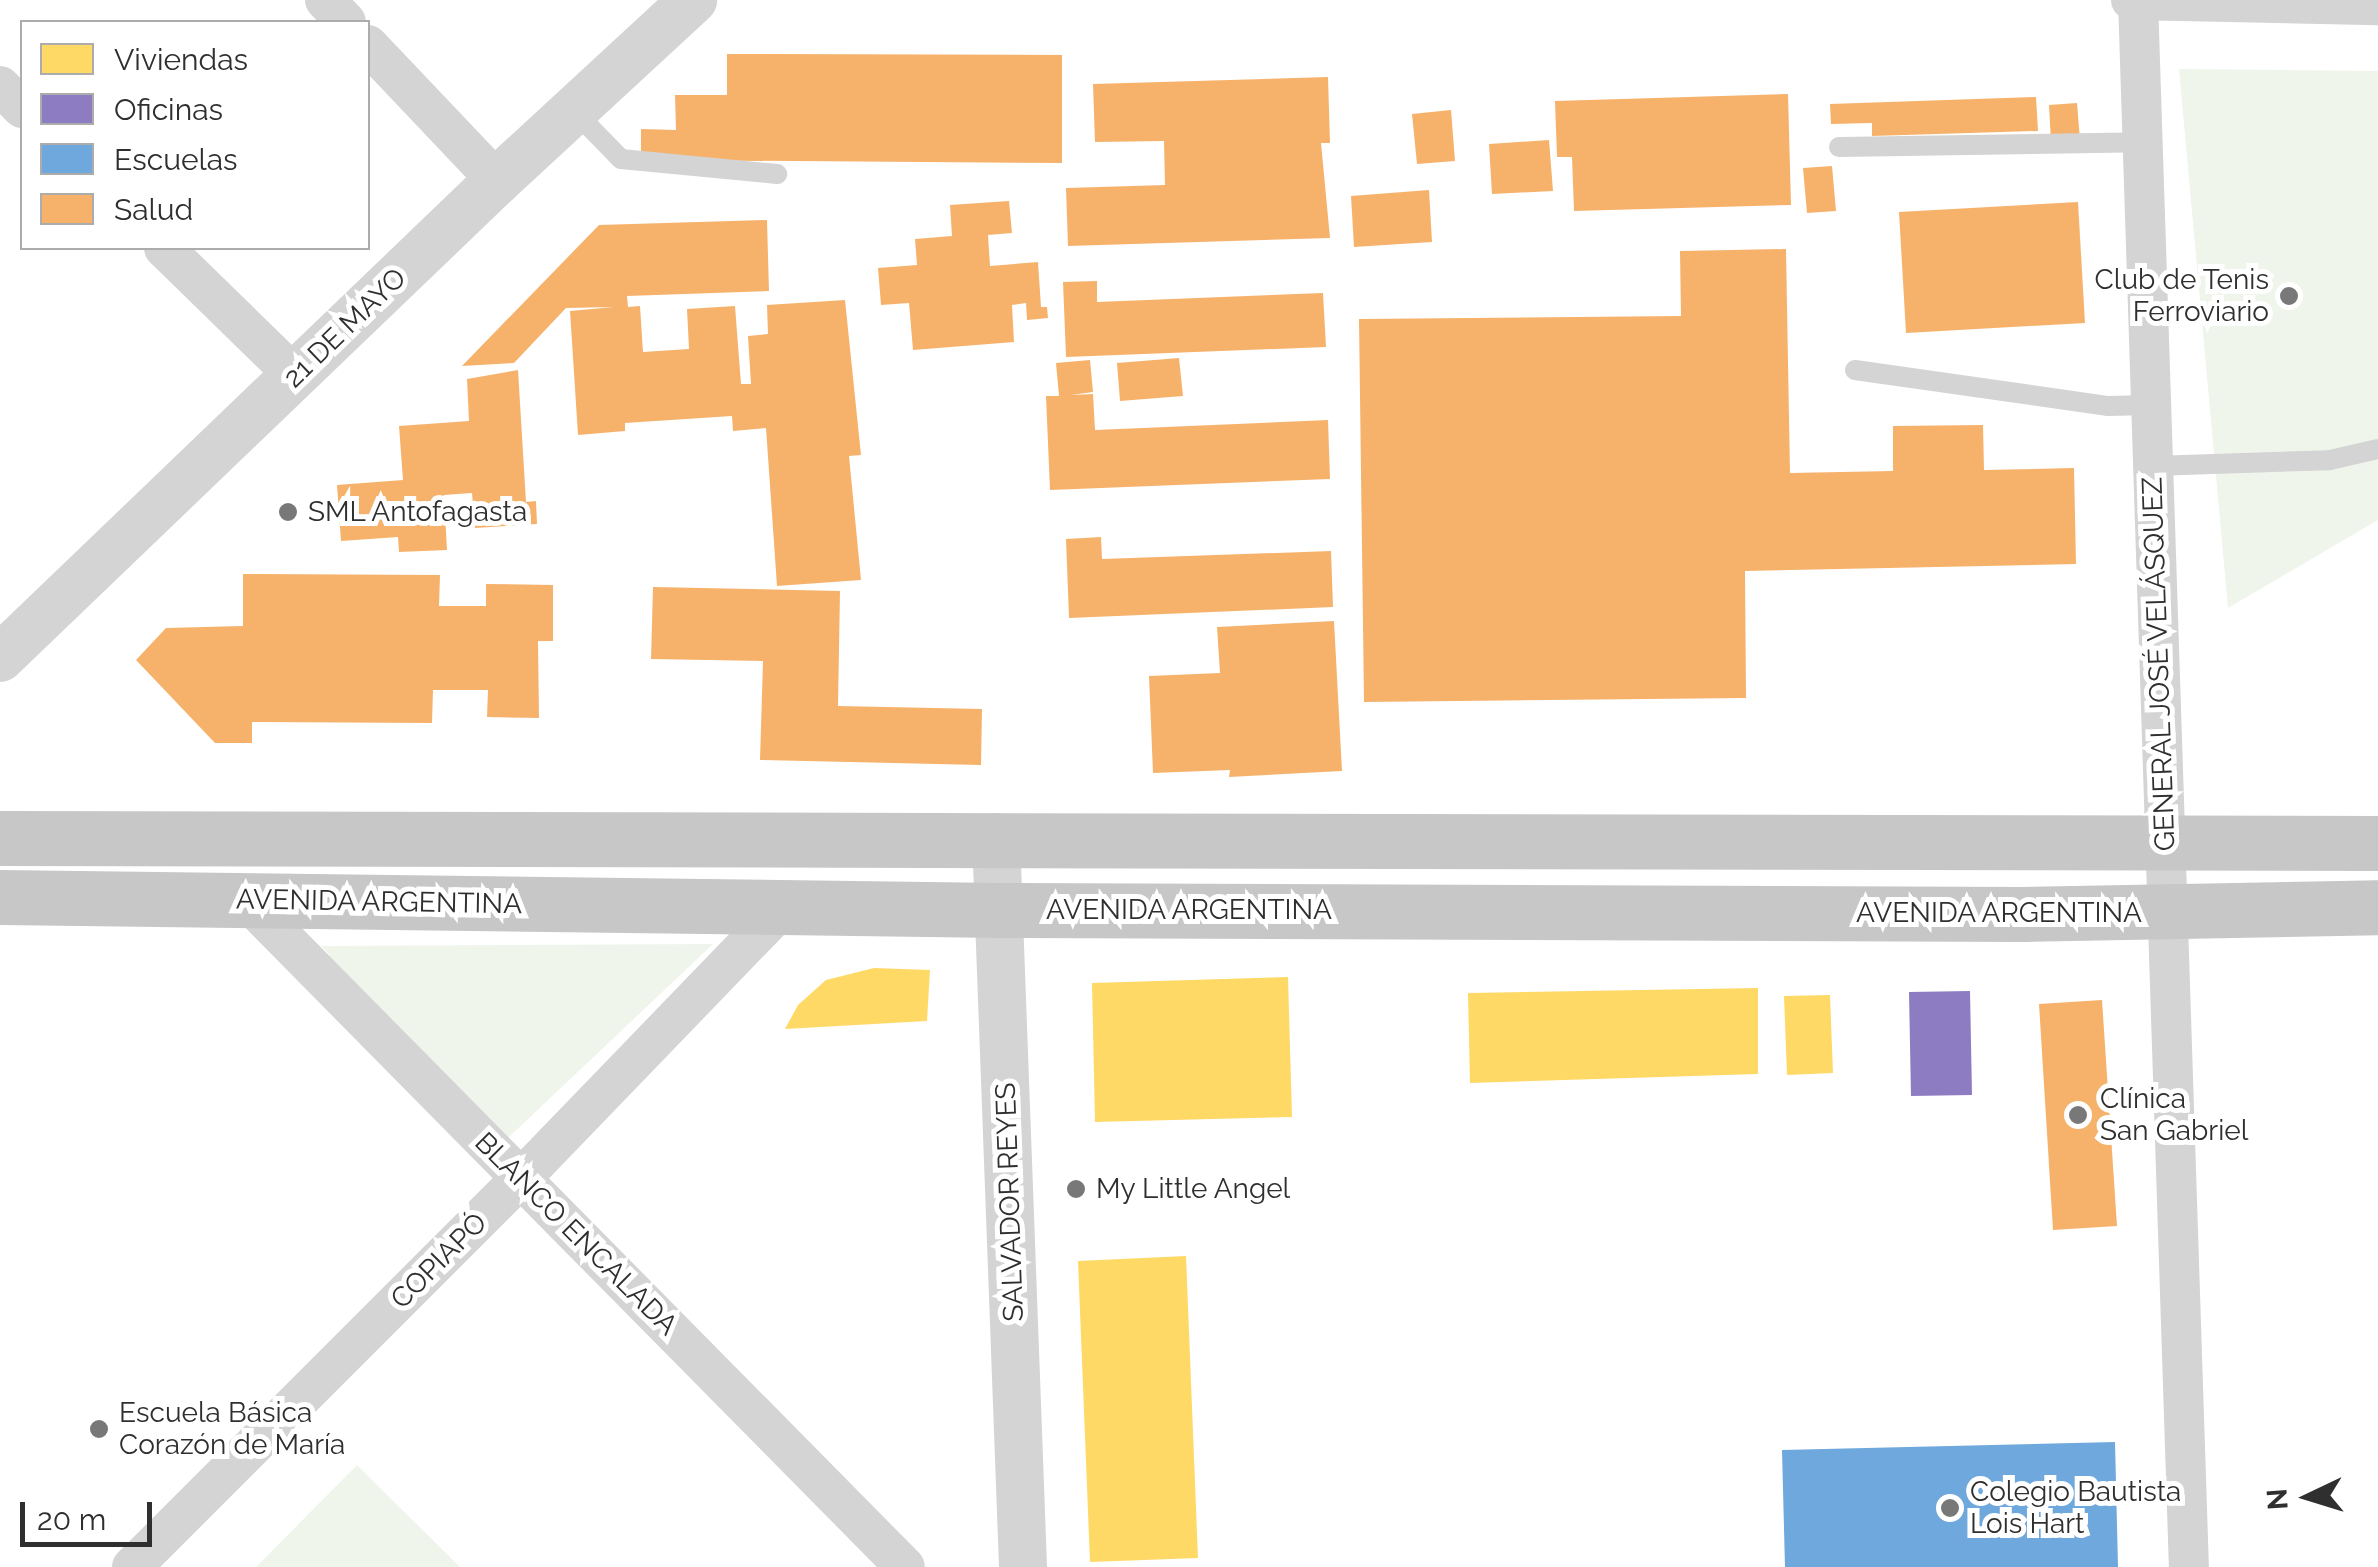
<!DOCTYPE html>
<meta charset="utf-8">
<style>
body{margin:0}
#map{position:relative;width:2378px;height:1567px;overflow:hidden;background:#fff;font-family:Raleway,sans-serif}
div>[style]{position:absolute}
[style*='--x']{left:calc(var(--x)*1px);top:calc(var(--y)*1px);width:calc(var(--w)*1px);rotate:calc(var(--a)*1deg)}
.green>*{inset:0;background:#f0f5ec}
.homes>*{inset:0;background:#ffd966}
.offices>*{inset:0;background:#8e7cc3}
.schools>*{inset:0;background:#6fa8dc}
.health>*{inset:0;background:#f6b26b}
.service>*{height:20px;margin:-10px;padding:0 10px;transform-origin:10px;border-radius:10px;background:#d4d4d4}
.minor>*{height:40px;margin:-20px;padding:0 20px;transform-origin:20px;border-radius:20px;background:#d4d4d4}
.tertiary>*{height:48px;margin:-24px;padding:0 24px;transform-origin:24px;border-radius:24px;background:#d4d4d4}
.primary>*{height:55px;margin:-27.5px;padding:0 27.5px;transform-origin:27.5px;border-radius:27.5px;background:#c7c7c7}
.dots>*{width:28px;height:28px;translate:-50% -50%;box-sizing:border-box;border:5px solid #fff;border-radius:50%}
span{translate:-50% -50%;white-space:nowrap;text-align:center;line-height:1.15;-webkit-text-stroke:10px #fff;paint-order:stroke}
.poi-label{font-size:28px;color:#2f2f2f}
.right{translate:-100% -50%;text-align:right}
.left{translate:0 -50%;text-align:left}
.street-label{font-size:28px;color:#2f2f2f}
.legend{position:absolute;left:20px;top:20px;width:350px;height:230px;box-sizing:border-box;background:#fff;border:2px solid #acacac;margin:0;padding:12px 18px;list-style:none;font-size:30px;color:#2f2f2f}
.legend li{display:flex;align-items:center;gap:20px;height:50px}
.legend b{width:50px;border:2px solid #acacac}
.north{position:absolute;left:2258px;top:1447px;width:100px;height:100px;-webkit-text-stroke:8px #fff;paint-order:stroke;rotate:266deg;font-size:28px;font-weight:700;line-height:40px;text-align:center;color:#2f2f2f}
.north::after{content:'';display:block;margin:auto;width:35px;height:45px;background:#2f2f2f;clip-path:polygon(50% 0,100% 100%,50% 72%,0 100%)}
.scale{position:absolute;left:20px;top:1502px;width:132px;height:45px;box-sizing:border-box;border:5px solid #2f2f2f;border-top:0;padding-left:12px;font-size:30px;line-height:35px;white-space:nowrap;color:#2f2f2f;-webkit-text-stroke:8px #fff;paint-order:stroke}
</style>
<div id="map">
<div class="green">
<i style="clip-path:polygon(2179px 69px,2378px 71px,2378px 520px,2228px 608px)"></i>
<i style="clip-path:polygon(713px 944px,506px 1140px,316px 955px,330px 955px,321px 946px)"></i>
<i style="clip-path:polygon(357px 1465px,460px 1567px,256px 1567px)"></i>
</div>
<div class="homes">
<i style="clip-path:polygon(874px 968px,930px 970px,927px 1021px,785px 1029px,798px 1005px,826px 980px)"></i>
<i style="clip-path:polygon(1288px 977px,1292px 1117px,1095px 1122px,1092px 983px)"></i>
<i style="clip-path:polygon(1758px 988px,1758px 1074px,1470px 1083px,1468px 993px)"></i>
<i style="clip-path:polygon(1830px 995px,1833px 1073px,1787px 1075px,1784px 996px)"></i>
<i style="clip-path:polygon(1186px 1256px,1198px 1558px,1090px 1562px,1078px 1261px)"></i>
</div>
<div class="offices">
<i style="clip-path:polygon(1970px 991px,1972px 1095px,1911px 1096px,1909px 992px)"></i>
</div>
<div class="schools">
<i style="clip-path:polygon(2115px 1442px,2118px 1567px,1785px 1567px,1782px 1450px)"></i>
</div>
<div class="health">
<i style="clip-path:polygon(727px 54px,1062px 55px,1062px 163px,641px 160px,641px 129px,676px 130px,675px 95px,727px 95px)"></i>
<i style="clip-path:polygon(1328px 77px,1330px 143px,1321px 143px,1330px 238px,1068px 246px,1066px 188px,1165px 185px,1164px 141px,1095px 142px,1093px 84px)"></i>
<i style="clip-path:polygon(1788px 94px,1791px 205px,1574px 211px,1572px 157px,1557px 157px,1555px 101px)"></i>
<i style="clip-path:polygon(2036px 97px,2038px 131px,1872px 136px,1872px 123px,1831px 124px,1830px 104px)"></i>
<i style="clip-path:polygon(2077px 103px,2080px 140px,2051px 142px,2049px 105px)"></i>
<i style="clip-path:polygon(1451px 110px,1455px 161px,1417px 164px,1412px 114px)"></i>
<i style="clip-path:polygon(1549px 140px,1553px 191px,1492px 194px,1489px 144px)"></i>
<i style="clip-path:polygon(1832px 166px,1836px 211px,1807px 213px,1803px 168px)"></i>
<i style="clip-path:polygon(1429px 190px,1432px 242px,1354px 247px,1351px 196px)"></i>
<i style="clip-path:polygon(1009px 201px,1012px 233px,988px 235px,990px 266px,1038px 262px,1041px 307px,1047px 307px,1048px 318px,1027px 320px,1026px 303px,1012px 305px,1014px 342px,913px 350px,909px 303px,881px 305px,878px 268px,917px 265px,915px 239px,952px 236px,950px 205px)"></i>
<i style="clip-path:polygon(2078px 202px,2085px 323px,1906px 333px,1899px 212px)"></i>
<i style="clip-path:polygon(767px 220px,769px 291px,627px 296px,628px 307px,640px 306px,643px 352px,689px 349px,687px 309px,735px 306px,741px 384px,751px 384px,748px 336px,768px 334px,767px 305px,845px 300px,861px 455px,849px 456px,861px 580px,777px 586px,766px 428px,733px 431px,732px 416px,625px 423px,625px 431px,578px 435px,570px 311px,614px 307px,566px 308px,514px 363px,462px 366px,599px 225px)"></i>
<i style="clip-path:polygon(1786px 249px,1790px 473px,1893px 471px,1893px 426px,1983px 425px,1984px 470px,2074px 468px,2076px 564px,1745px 571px,1746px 698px,1364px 702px,1359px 319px,1681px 316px,1680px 251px)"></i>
<i style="clip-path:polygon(1097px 281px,1097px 302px,1323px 293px,1326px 347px,1066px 357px,1063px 282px)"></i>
<i style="clip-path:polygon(1179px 358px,1183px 396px,1120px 401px,1117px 363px)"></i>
<i style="clip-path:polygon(1090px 360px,1093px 392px,1071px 395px,1093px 394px,1095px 430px,1328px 420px,1330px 479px,1050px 490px,1046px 396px,1059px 396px,1056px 363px)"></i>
<i style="clip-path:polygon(518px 370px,526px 502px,536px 501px,537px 524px,475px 528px,472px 493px,444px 495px,447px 550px,399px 552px,398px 537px,341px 541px,337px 485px,403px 480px,399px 426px,469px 421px,467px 379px)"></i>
<i style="clip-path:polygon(1101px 537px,1102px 559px,1331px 551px,1333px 607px,1069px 618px,1066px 539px)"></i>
<i style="clip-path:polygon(243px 574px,440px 575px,439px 606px,486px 606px,486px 584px,553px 585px,553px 641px,538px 641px,539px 718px,487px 717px,488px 690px,433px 690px,432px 723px,252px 722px,252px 743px,215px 743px,136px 660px,166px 628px,243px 626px)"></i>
<i style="clip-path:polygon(653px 587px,840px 591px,838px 706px,982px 709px,981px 765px,760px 760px,763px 661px,651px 659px)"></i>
<i style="clip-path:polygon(1334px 621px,1342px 771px,1229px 777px,1230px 770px,1153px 773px,1149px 676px,1220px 673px,1217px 627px)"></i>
<i style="clip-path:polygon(2102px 1000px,2117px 1226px,2053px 1230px,2039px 1004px)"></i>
</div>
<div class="service">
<i style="--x:575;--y:112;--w:66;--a:45.6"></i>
<i style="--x:621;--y:159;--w:157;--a:5.5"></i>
<i style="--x:1839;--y:147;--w:303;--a:-0.9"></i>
<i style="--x:1855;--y:370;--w:256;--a:8.1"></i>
<i style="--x:2108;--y:406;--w:42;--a:-1.4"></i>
<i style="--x:2153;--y:466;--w:177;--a:-1.9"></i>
<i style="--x:2330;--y:460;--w:49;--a:-12.9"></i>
</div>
<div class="minor">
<i style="--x:325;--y:0;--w:30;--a:46"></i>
<i style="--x:2131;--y:0;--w:247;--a:1.2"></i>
<i style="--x:2138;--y:0;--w:1568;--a:88.14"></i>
<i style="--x:368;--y:45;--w:187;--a:46.5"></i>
<i style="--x:0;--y:86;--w:31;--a:45"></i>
<i style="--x:164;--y:248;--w:183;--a:44.3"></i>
<i style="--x:247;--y:901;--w:936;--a:45.35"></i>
<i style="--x:132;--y:1567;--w:569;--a:-45"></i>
<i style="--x:534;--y:1165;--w:359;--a:-46"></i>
</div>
<div class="tertiary">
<i style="--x:0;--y:658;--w:689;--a:-43.82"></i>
<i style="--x:497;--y:181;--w:267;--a:-42.7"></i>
<i style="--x:996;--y:837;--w:730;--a:87.88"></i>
</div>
<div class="primary">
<i style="--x:0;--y:838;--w:2378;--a:0.12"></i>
<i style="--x:0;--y:897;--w:1000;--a:0.74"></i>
<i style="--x:1000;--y:910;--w:1024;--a:0.22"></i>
<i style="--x:2024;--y:914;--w:354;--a:-1.1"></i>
</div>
<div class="dots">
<i style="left:2289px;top:296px;background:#787878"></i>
<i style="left:288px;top:512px;background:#787878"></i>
<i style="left:2078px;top:1115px;background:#787878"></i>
<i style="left:1076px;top:1189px;background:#787878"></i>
<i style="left:99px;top:1429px;background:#787878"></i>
<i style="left:1950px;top:1508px;background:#787878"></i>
</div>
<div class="poi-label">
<span class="right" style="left:2269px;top:296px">Club de Tenis<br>Ferroviario</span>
<span class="left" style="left:308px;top:512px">SML Antofagasta</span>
<span class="left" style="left:2100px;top:1115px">Clínica<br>San Gabriel</span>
<span class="left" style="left:1096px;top:1189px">My Little Angel</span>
<span class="left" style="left:119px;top:1429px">Escuela Básica<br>Corazón de María</span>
<span class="left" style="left:1970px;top:1508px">Colegio Bautista<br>Lois Hart</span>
</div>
<div class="street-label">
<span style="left:345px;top:328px;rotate:-44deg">21 DE MAYO</span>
<span style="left:2159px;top:664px;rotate:-92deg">GENERAL JOSÉ VELÁSQUEZ</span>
<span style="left:379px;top:902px;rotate:1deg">AVENIDA ARGENTINA</span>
<span style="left:1189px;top:910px">AVENIDA ARGENTINA</span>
<span style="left:1999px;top:913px">AVENIDA ARGENTINA</span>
<span style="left:1010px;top:1202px;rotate:-92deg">SALVADOR REYES</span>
<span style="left:576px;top:1234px;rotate:45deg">BLANCO ENCALADA</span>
<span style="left:439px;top:1261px;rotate:-45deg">COPIAPÓ</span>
</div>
<ul class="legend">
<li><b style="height:28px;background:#ffd966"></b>Viviendas</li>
<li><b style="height:28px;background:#8e7cc3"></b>Oficinas</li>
<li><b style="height:28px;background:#6fa8dc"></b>Escuelas</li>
<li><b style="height:28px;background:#f6b26b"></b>Salud</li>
</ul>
<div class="north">N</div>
<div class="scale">20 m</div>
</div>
